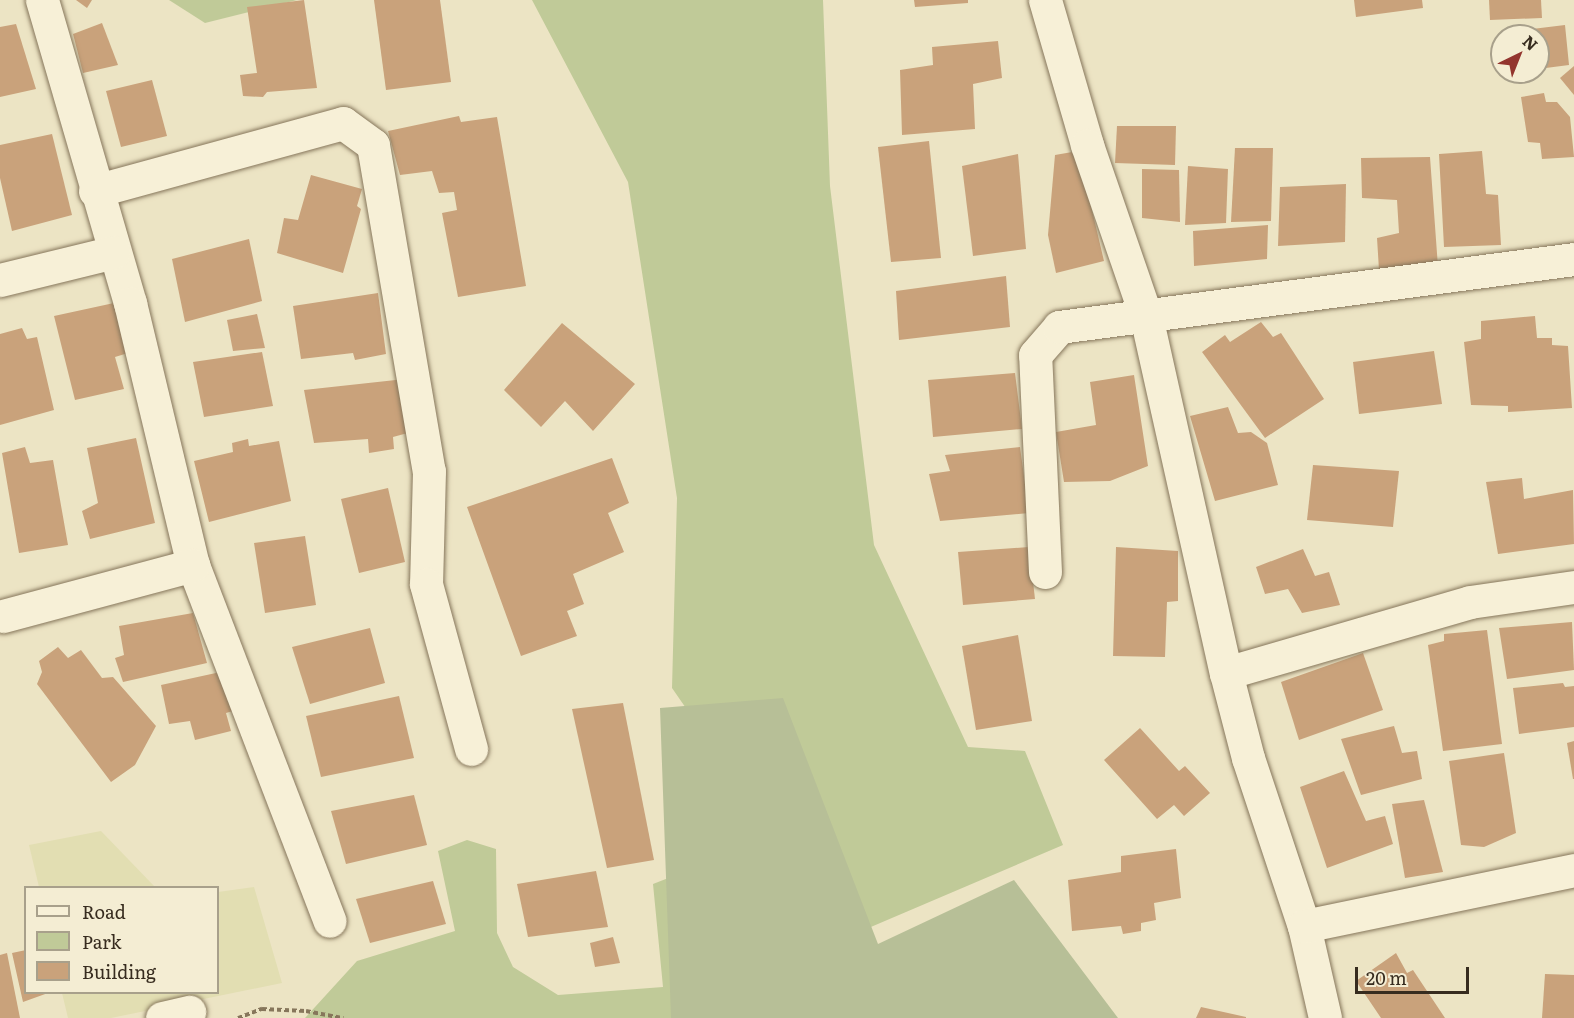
<!DOCTYPE html>
<style>
body{margin:0}
#map{position:relative;width:1574px;height:1018px;overflow:hidden;background:#ece4c4;font-family:Literata,serif}
div>[style]{position:absolute}
[style*='--x']{left:calc(var(--x)*1px);top:calc(var(--y)*1px);width:calc(var(--w)*1px);rotate:calc(var(--a)*1deg)}
.farmland>*{inset:0;background:#e2deb2}
.green>*{inset:0;background:#c0ca98}
.cemetery>*{inset:0;background:#b7bf97}
.building>*{inset:0;background:#c9a27b}
.path>*{height:4px;margin-top:-2px;transform-origin:0;background:repeating-linear-gradient(90deg,#86765b 0 4.5px,transparent 0 7.5px)}
.roads{filter:drop-shadow(0 0 2px #86765b) drop-shadow(0 0 2px #86765b)}
.street>*{height:33px;margin:-16.5px;padding:0 16.5px;transform-origin:16.5px;border-radius:16.5px;background:#f7f0d7}
span{translate:-50% -50%;white-space:nowrap;text-align:center;line-height:1.15;-webkit-text-stroke:5px #f4edd3;paint-order:stroke}
.legend{position:absolute;left:24px;top:886px;width:195px;height:108px;box-sizing:border-box;background:#f4edd3;border:2px solid #a8a08b;margin:0;padding:8px 10px;list-style:none;font-size:18px;color:#372c1f}
.legend li{display:flex;align-items:center;gap:12px;height:30px}
.legend b{width:30px;border:2px solid #a8a08b}
.north{position:absolute;left:1490px;top:24px;width:60px;height:60px;box-sizing:border-box;background:#f4edd3;border:2px solid #a8a08b;border-radius:50%;rotate:43deg;font-size:16px;font-weight:700;line-height:24px;text-align:center;color:#372c1f}
.north::after{content:'';display:block;margin:auto;width:21px;height:27px;background:#93352e;clip-path:polygon(50% 0,100% 100%,50% 72%,0 100%)}
.scale{position:absolute;left:1355px;top:967px;width:114px;height:27px;box-sizing:border-box;border:3px solid #372c1f;border-top:0;padding-left:8px;font-size:18px;line-height:21px;white-space:nowrap;color:#372c1f;-webkit-text-stroke:4px #f4edd3;paint-order:stroke}
</style>
<div id="map">
<div class="farmland">
<i style="clip-path:polygon(101px 831px,155px 887px,39px 887px,29px 845px)"></i>
<i style="clip-path:polygon(254px 887px,282px 983px,111px 1018px,68px 1018px,62px 993px,218px 992px,218px 892px)"></i>
</div>
<div class="green">
<i style="clip-path:polygon(169px 0,297px 0,205px 23px)"></i>
<i style="clip-path:polygon(532px 0,823px 0,830px 186px,874px 545px,968px 747px,1025px 751px,1063px 845px,845px 938px,672px 688px,677px 498px,628px 182px)"></i>
<i style="clip-path:polygon(467px 840px,496px 849px,497px 933px,513px 967px,558px 995px,663px 987px,653px 884px,717px 859px,813px 1018px,305px 1018px,357px 961px,455px 931px,438px 851px)"></i>
</div>
<div class="cemetery">
<i style="clip-path:polygon(783px 698px,878px 944px,1014px 880px,1118px 1018px,671px 1018px,660px 708px)"></i>
</div>
<div class="building">
<i style="clip-path:polygon(76px 0,92px 0,87px 8px)"></i>
<i style="clip-path:polygon(304px 0,317px 88px,267px 92px,263px 97px,243px 96px,240px 75px,257px 73px,247px 7px)"></i>
<i style="clip-path:polygon(374px 0,440px 0,451px 82px,386px 90px)"></i>
<i style="clip-path:polygon(914px 0,968px 0,968px 3px,915px 7px)"></i>
<i style="clip-path:polygon(1354px 0,1422px 0,1423px 8px,1356px 17px)"></i>
<i style="clip-path:polygon(1489px 0,1541px 0,1542px 18px,1490px 20px)"></i>
<i style="clip-path:polygon(102px 23px,118px 65px,83px 73px,73px 34px)"></i>
<i style="clip-path:polygon(16px 24px,36px 89px,0 97px,0 27px)"></i>
<i style="clip-path:polygon(1565px 25px,1569px 65px,1538px 69px,1538px 36px,1515px 36px,1515px 31px)"></i>
<i style="clip-path:polygon(998px 41px,1002px 78px,973px 84px,975px 129px,902px 135px,900px 70px,933px 65px,932px 47px)"></i>
<i style="clip-path:polygon(1574px 66px,1574px 95px,1560px 78px)"></i>
<i style="clip-path:polygon(152px 80px,167px 136px,121px 147px,106px 91px)"></i>
<i style="clip-path:polygon(1544px 93px,1546px 102px,1557px 102px,1570px 117px,1574px 157px,1542px 159px,1540px 143px,1528px 142px,1521px 97px)"></i>
<i style="clip-path:polygon(459px 116px,461px 122px,497px 117px,526px 286px,458px 297px,442px 213px,457px 210px,454px 192px,439px 193px,432px 171px,400px 175px,388px 131px)"></i>
<i style="clip-path:polygon(1117px 126px,1176px 126px,1175px 165px,1115px 163px)"></i>
<i style="clip-path:polygon(52px 134px,72px 215px,12px 231px,0 178px,0 145px)"></i>
<i style="clip-path:polygon(929px 141px,941px 258px,891px 262px,878px 147px)"></i>
<i style="clip-path:polygon(1235px 148px,1273px 148px,1271px 221px,1231px 222px)"></i>
<i style="clip-path:polygon(1078px 151px,1104px 261px,1056px 273px,1048px 235px,1055px 155px)"></i>
<i style="clip-path:polygon(1482px 151px,1486px 194px,1498px 195px,1501px 245px,1444px 247px,1439px 154px)"></i>
<i style="clip-path:polygon(1018px 154px,1026px 249px,973px 256px,962px 166px)"></i>
<i style="clip-path:polygon(1430px 157px,1438px 267px,1379px 270px,1377px 238px,1399px 233px,1397px 200px,1362px 198px,1361px 158px)"></i>
<i style="clip-path:polygon(1188px 166px,1228px 169px,1226px 223px,1185px 225px)"></i>
<i style="clip-path:polygon(1142px 169px,1179px 170px,1180px 222px,1142px 218px)"></i>
<i style="clip-path:polygon(311px 175px,362px 189px,357px 206px,361px 209px,343px 273px,277px 253px,284px 218px,298px 220px)"></i>
<i style="clip-path:polygon(1346px 184px,1345px 242px,1278px 246px,1280px 187px)"></i>
<i style="clip-path:polygon(1268px 225px,1267px 259px,1194px 266px,1193px 231px)"></i>
<i style="clip-path:polygon(249px 239px,262px 301px,185px 322px,172px 259px)"></i>
<i style="clip-path:polygon(1006px 276px,1010px 327px,899px 340px,896px 291px)"></i>
<i style="clip-path:polygon(378px 293px,386px 354px,355px 360px,353px 353px,301px 359px,293px 306px)"></i>
<i style="clip-path:polygon(114px 303px,128px 353px,115px 357px,124px 389px,75px 400px,54px 316px)"></i>
<i style="clip-path:polygon(257px 314px,265px 348px,233px 351px,227px 320px)"></i>
<i style="clip-path:polygon(1535px 316px,1537px 338px,1552px 338px,1552px 345px,1568px 346px,1572px 408px,1508px 412px,1508px 406px,1471px 405px,1464px 342px,1481px 339px,1481px 321px)"></i>
<i style="clip-path:polygon(1261px 322px,1273px 337px,1281px 333px,1324px 399px,1265px 438px,1202px 352px,1225px 335px,1230px 342px)"></i>
<i style="clip-path:polygon(562px 323px,635px 384px,593px 431px,565px 401px,541px 427px,504px 390px)"></i>
<i style="clip-path:polygon(22px 328px,27px 339px,37px 337px,54px 410px,0 425px,0 334px)"></i>
<i style="clip-path:polygon(1434px 351px,1442px 404px,1359px 414px,1353px 362px)"></i>
<i style="clip-path:polygon(262px 352px,273px 406px,204px 417px,193px 362px)"></i>
<i style="clip-path:polygon(1015px 373px,1022px 429px,933px 437px,928px 380px)"></i>
<i style="clip-path:polygon(1134px 375px,1148px 466px,1110px 481px,1064px 482px,1056px 432px,1096px 425px,1090px 382px)"></i>
<i style="clip-path:polygon(405px 379px,415px 431px,393px 437px,394px 449px,369px 453px,368px 439px,314px 443px,304px 390px)"></i>
<i style="clip-path:polygon(1228px 407px,1238px 433px,1251px 432px,1267px 443px,1278px 485px,1215px 501px,1190px 416px)"></i>
<i style="clip-path:polygon(136px 438px,155px 523px,90px 539px,82px 511px,98px 503px,87px 448px)"></i>
<i style="clip-path:polygon(248px 439px,249px 446px,279px 441px,291px 501px,209px 522px,194px 461px,233px 452px,232px 443px)"></i>
<i style="clip-path:polygon(25px 447px,30px 463px,53px 460px,68px 545px,19px 553px,2px 453px)"></i>
<i style="clip-path:polygon(1020px 447px,1029px 513px,940px 521px,929px 474px,950px 471px,945px 455px)"></i>
<i style="clip-path:polygon(612px 458px,629px 503px,608px 513px,624px 552px,573px 574px,584px 604px,567px 611px,577px 636px,521px 656px,467px 507px)"></i>
<i style="clip-path:polygon(1313px 465px,1399px 471px,1393px 527px,1307px 520px)"></i>
<i style="clip-path:polygon(1522px 478px,1524px 499px,1573px 490px,1574px 544px,1498px 554px,1486px 482px)"></i>
<i style="clip-path:polygon(388px 488px,405px 562px,359px 573px,341px 499px)"></i>
<i style="clip-path:polygon(305px 536px,316px 605px,265px 613px,254px 543px)"></i>
<i style="clip-path:polygon(1029px 547px,1035px 599px,963px 605px,958px 552px)"></i>
<i style="clip-path:polygon(1116px 547px,1178px 551px,1178px 601px,1167px 602px,1165px 657px,1113px 656px)"></i>
<i style="clip-path:polygon(1303px 549px,1315px 576px,1329px 572px,1340px 605px,1302px 613px,1288px 589px,1265px 594px,1256px 567px)"></i>
<i style="clip-path:polygon(193px 613px,207px 663px,123px 682px,115px 658px,124px 655px,119px 626px)"></i>
<i style="clip-path:polygon(1572px 622px,1574px 670px,1507px 679px,1499px 628px)"></i>
<i style="clip-path:polygon(370px 628px,385px 683px,310px 704px,292px 647px)"></i>
<i style="clip-path:polygon(1487px 630px,1502px 744px,1443px 751px,1428px 645px,1444px 641px,1444px 634px)"></i>
<i style="clip-path:polygon(1018px 635px,1032px 721px,976px 730px,962px 646px)"></i>
<i style="clip-path:polygon(58px 647px,68px 658px,81px 650px,102px 678px,113px 677px,156px 726px,135px 765px,111px 782px,37px 684px,42px 672px,39px 661px)"></i>
<i style="clip-path:polygon(1363px 653px,1383px 710px,1299px 740px,1281px 682px)"></i>
<i style="clip-path:polygon(225px 671px,236px 710px,226px 713px,231px 731px,195px 740px,190px 721px,169px 724px,161px 685px)"></i>
<i style="clip-path:polygon(1563px 683px,1565px 687px,1574px 686px,1574px 727px,1519px 734px,1513px 688px)"></i>
<i style="clip-path:polygon(399px 696px,414px 758px,321px 777px,306px 716px)"></i>
<i style="clip-path:polygon(623px 703px,654px 860px,607px 868px,572px 709px)"></i>
<i style="clip-path:polygon(1394px 726px,1402px 753px,1417px 751px,1422px 779px,1361px 795px,1341px 739px)"></i>
<i style="clip-path:polygon(1140px 728px,1179px 771px,1185px 766px,1210px 793px,1184px 816px,1174px 805px,1157px 819px,1104px 760px)"></i>
<i style="clip-path:polygon(1574px 741px,1574px 779px,1573px 779px,1567px 743px)"></i>
<i style="clip-path:polygon(1504px 753px,1516px 833px,1484px 847px,1461px 845px,1449px 761px)"></i>
<i style="clip-path:polygon(1344px 771px,1366px 821px,1385px 816px,1393px 844px,1327px 868px,1300px 787px)"></i>
<i style="clip-path:polygon(414px 795px,427px 845px,346px 864px,331px 811px)"></i>
<i style="clip-path:polygon(1424px 800px,1443px 872px,1405px 878px,1392px 804px)"></i>
<i style="clip-path:polygon(1176px 849px,1181px 898px,1154px 903px,1156px 920px,1141px 923px,1141px 931px,1123px 934px,1121px 926px,1072px 931px,1068px 880px,1121px 872px,1121px 856px)"></i>
<i style="clip-path:polygon(596px 871px,608px 927px,528px 937px,517px 884px)"></i>
<i style="clip-path:polygon(433px 881px,446px 924px,370px 943px,356px 899px)"></i>
<i style="clip-path:polygon(613px 937px,620px 963px,595px 967px,590px 943px)"></i>
<i style="clip-path:polygon(26px 950px,26px 992px,48px 993px,23px 1002px,12px 953px)"></i>
<i style="clip-path:polygon(7px 953px,20px 1018px,0 1018px,0 955px)"></i>
<i style="clip-path:polygon(1396px 953px,1407px 973px,1413px 970px,1445px 1018px,1381px 1018px,1356px 981px)"></i>
<i style="clip-path:polygon(1545px 974px,1574px 975px,1574px 1018px,1542px 1018px)"></i>
<i style="clip-path:polygon(1201px 1007px,1246px 1017px,1246px 1018px,1196px 1018px)"></i>
</div>
<div class="path">
<i style="--x:238;--y:1018;--w:26;--a:-21"></i>
<i style="--x:262;--y:1009;--w:44;--a:2.6"></i>
<i style="--x:306;--y:1011;--w:38;--a:11"></i>
</div>
<div class="roads">
<div class="street">
<i style="--x:42;--y:0;--w:316;--a:73.8"></i>
<i style="--x:130;--y:303;--w:269;--a:76.5"></i>
<i style="--x:193;--y:565;--w:381;--a:69"></i>
<i style="--x:1045;--y:0;--w:151;--a:73.8"></i>
<i style="--x:1087;--y:145;--w:181;--a:71"></i>
<i style="--x:1146;--y:316;--w:366;--a:77.4"></i>
<i style="--x:1226;--y:673;--w:88;--a:75.5"></i>
<i style="--x:1248;--y:758;--w:177;--a:71.6"></i>
<i style="--x:1304;--y:926;--w:94;--a:77.1"></i>
<i style="--x:95;--y:191;--w:257;--a:-15.3"></i>
<i style="--x:343;--y:123;--w:37;--a:36"></i>
<i style="--x:373;--y:145;--w:331;--a:80.3"></i>
<i style="--x:429;--y:471;--w:113;--a:91.5"></i>
<i style="--x:426;--y:584;--w:171;--a:74.7"></i>
<i style="--x:0;--y:280;--w:117;--a:-13.8"></i>
<i style="--x:1045;--y:572;--w:217;--a:-92.6"></i>
<i style="--x:1035;--y:355;--w:37;--a:-49"></i>
<i style="--x:1059;--y:327;--w:519;--a:-7.52"></i>
<i style="--x:3;--y:616;--w:197;--a:-15"></i>
<i style="--x:1226;--y:673;--w:254;--a:-16.2"></i>
<i style="--x:1470;--y:602;--w:105;--a:-8.2"></i>
<i style="--x:1304;--y:926;--w:276;--a:-11.7"></i>
<i style="--x:162;--y:1018;--w:28;--a:-13"></i>
</div>
</div>
<ul class="legend">
<li><b style="height:8px;background:#f7f0d7"></b>Road</li>
<li><b style="height:16px;background:#c0ca98"></b>Park</li>
<li><b style="height:16px;background:#c9a27b"></b>Building</li>
</ul>
<div class="north">N</div>
<div class="scale">20 m</div>
</div>
